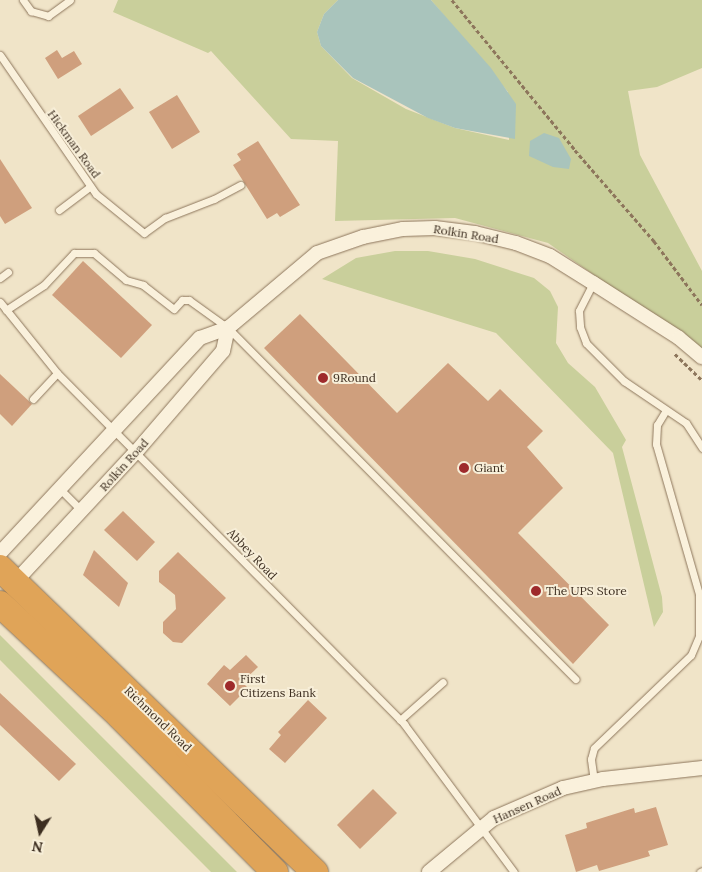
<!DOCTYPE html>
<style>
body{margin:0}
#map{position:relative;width:702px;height:872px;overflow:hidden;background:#f0e4c8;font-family:Lora,serif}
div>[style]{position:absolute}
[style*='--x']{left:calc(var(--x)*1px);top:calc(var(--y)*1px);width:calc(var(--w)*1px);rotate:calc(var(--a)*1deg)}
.green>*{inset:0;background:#c9cf9b}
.water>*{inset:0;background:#a9c4bc}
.building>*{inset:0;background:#cf9f7d}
.path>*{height:2.5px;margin-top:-1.25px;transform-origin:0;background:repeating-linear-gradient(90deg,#8d765c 0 4px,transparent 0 6.5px)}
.roads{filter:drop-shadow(0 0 1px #8d765c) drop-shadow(0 0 1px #8d765c)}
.lane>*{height:7px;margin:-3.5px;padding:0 3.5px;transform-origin:3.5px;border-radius:3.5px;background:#faf1dc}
.street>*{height:14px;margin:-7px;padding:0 7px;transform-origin:7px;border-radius:7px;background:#faf1dc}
.highway>*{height:26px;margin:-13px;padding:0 13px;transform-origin:13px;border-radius:13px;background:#e0a458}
.dots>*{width:14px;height:14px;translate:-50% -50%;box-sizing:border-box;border:2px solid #f7eed8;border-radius:50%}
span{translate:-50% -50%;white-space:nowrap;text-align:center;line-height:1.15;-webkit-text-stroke:4px #f7eed8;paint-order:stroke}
.street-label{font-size:12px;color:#3d2e20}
.poi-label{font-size:12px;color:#3d2e20}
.left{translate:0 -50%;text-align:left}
.north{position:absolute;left:15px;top:807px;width:50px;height:50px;-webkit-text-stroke:4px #f7eed8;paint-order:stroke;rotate:190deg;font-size:14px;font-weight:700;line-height:20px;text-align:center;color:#3d2e20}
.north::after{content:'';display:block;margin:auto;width:18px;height:22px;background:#3d2e20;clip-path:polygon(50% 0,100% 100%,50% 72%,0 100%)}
</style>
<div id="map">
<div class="green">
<i style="clip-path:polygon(118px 0,338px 0,324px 14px,317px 32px,321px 46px,352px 78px,406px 109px,455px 128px,509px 140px,508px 92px,431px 0,702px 0,702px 68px,657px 87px,628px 91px,640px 155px,702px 271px,702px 350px,548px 243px,455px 218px,335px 221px,338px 141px,291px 139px,211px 51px,208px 53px,113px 12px)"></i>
<i style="clip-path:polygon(395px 251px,428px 251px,475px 259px,534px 278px,550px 291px,558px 307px,556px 343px,568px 363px,595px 387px,626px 440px,622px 447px,662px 597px,663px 612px,654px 627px,613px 453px,496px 333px,322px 279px,356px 258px)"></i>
<i style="clip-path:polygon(0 635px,237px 872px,211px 872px,0 660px)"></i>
</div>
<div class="water">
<i style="clip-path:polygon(338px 0,431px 0,491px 68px,516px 104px,515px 139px,455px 128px,428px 118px,353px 78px,321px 46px,317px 32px,324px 14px)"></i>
<i style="clip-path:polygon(544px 133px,559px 138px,571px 159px,569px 169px,553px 167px,529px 156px,530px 141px)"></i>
</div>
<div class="building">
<i style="clip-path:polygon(57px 50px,62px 58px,74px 51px,82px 64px,58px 79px,45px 58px)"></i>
<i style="clip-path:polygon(120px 88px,134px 108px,91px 136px,78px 116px)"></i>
<i style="clip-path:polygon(177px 95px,200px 132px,172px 149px,149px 112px)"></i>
<i style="clip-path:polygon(258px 141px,300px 205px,280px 217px,277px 213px,267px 219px,233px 165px,241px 160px,237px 154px)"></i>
<i style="clip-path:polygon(0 159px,32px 208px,5px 224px,0 216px)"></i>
<i style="clip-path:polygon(83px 261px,152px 325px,121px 358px,52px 295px)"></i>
<i style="clip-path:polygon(300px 314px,397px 413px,448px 363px,488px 401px,500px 389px,543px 431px,527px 447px,563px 488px,518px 533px,609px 625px,573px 664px,264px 348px)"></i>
<i style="clip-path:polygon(0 374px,32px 404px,12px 426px,0 414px)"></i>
<i style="clip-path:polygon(123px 511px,155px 542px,137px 561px,104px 530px)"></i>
<i style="clip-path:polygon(94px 550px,128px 583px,119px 607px,83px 575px)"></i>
<i style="clip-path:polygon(178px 552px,226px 598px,182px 643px,173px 642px,163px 633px,163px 622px,176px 609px,175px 595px,159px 582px,159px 571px)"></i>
<i style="clip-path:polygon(246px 655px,258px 667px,242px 682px,248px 688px,230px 706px,207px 684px,224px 665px,230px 670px)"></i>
<i style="clip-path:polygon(0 693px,76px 764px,59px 781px,0 725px)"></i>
<i style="clip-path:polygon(308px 700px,327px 718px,285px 763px,269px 749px,281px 735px,278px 732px)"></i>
<i style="clip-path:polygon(373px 789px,397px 813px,360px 849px,337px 825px)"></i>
<i style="clip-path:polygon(656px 807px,668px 845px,648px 851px,650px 856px,599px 871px,597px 865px,576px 872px,565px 835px,587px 828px,586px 823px,634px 808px,635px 813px)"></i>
</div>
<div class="path">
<i style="--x:452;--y:0;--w:194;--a:50.6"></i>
<i style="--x:575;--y:150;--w:121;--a:49"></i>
<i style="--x:654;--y:241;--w:80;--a:53.1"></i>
<i style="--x:675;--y:354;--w:37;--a:44"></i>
</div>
<div class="roads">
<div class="lane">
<i style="--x:23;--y:0;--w:14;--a:54"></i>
<i style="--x:31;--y:11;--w:18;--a:16"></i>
<i style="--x:48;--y:16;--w:27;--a:-36"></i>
<i style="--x:0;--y:55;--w:169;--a:55.4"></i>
<i style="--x:96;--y:194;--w:62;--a:39.1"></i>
<i style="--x:144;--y:233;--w:26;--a:-36"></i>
<i style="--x:165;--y:218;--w:53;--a:-21.2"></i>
<i style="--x:214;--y:199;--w:30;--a:-28"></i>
<i style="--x:59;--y:210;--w:39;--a:-37"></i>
<i style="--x:0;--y:278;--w:10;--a:-37"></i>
<i style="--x:593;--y:283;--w:31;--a:117"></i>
<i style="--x:579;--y:311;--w:16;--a:86"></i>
<i style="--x:580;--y:327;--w:17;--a:69"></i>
<i style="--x:586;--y:343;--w:54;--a:45"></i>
<i style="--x:624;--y:381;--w:75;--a:34.1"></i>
<i style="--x:686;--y:423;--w:30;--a:57"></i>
<i style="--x:0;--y:302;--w:91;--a:51.2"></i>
<i style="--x:57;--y:373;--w:494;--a:45.3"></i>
<i style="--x:404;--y:724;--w:184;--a:53.4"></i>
<i style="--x:6;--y:310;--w:45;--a:-33.3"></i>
<i style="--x:44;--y:285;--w:44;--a:-46.8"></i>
<i style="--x:74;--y:253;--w:20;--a:0"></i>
<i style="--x:94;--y:253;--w:42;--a:40.2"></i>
<i style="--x:126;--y:280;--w:18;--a:16"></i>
<i style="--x:143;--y:285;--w:39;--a:38"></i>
<i style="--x:174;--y:309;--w:12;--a:-48"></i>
<i style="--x:182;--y:300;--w:7;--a:0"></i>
<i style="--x:189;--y:300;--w:48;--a:35.7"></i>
<i style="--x:228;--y:328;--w:494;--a:45.3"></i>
<i style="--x:33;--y:399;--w:35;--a:-47"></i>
<i style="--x:60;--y:489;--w:31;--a:45"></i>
<i style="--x:400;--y:720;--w:57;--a:-41.5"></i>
<i style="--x:594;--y:781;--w:22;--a:-98"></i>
<i style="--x:591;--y:759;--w:11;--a:-75"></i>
<i style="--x:594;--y:748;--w:134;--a:-43.8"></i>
<i style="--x:691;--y:655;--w:21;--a:-67"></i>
<i style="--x:699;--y:636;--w:42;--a:-90"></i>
<i style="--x:699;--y:594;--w:156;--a:-106"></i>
<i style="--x:656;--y:444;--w:19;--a:-87"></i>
<i style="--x:657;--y:425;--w:17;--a:-59"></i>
<i style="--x:700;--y:872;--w:2;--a:-27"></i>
</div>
<div class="street">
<i style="--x:0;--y:553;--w:294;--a:-47.1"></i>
<i style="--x:200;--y:338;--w:30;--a:-20"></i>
<i style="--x:228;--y:328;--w:116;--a:-40.1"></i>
<i style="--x:317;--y:253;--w:49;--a:-19.2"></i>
<i style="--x:363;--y:237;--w:41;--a:-11.3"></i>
<i style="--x:403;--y:229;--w:32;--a:-2"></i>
<i style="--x:435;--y:228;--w:40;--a:7.1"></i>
<i style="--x:475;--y:233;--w:42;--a:13.7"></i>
<i style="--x:516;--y:243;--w:36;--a:21"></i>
<i style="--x:550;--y:256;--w:51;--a:32.1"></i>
<i style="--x:593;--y:283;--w:102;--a:32.6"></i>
<i style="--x:679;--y:338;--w:30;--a:40"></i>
<i style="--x:10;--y:583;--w:5;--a:-11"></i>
<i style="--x:15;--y:582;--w:178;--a:-47.1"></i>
<i style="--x:136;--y:452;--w:133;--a:-49.3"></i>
<i style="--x:223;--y:351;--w:24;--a:-78"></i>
<i style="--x:429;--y:872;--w:85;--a:-39.7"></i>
<i style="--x:494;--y:818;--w:75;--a:-23.5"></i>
<i style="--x:563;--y:788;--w:41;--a:-12.7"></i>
<i style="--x:603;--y:779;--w:100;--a:-6.3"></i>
</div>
<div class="highway">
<i style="--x:0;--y:568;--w:438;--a:44"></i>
<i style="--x:0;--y:604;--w:164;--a:43"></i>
<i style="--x:120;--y:716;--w:220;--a:45.2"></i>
</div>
</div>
<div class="dots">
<i style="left:323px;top:378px;background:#9e2a2b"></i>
<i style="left:464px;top:468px;background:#9e2a2b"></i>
<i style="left:536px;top:591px;background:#9e2a2b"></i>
<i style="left:230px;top:686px;background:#9e2a2b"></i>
</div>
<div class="street-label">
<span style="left:74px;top:144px;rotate:54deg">Hickman Road</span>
<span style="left:466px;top:234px;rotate:9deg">Rolkin Road</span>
<span style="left:124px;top:465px;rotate:-48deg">Rolkin Road</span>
<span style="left:252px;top:554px;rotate:46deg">Abbey Road</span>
<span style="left:158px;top:719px;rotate:44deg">Richmond Road</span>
<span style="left:527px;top:805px;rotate:-24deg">Hansen Road</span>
</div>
<div class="poi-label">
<span class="left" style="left:333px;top:378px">9Round</span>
<span class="left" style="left:474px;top:468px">Giant</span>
<span class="left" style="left:546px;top:591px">The UPS Store</span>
<span class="left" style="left:240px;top:686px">First<br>Citizens Bank</span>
</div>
<div class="north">N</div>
</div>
